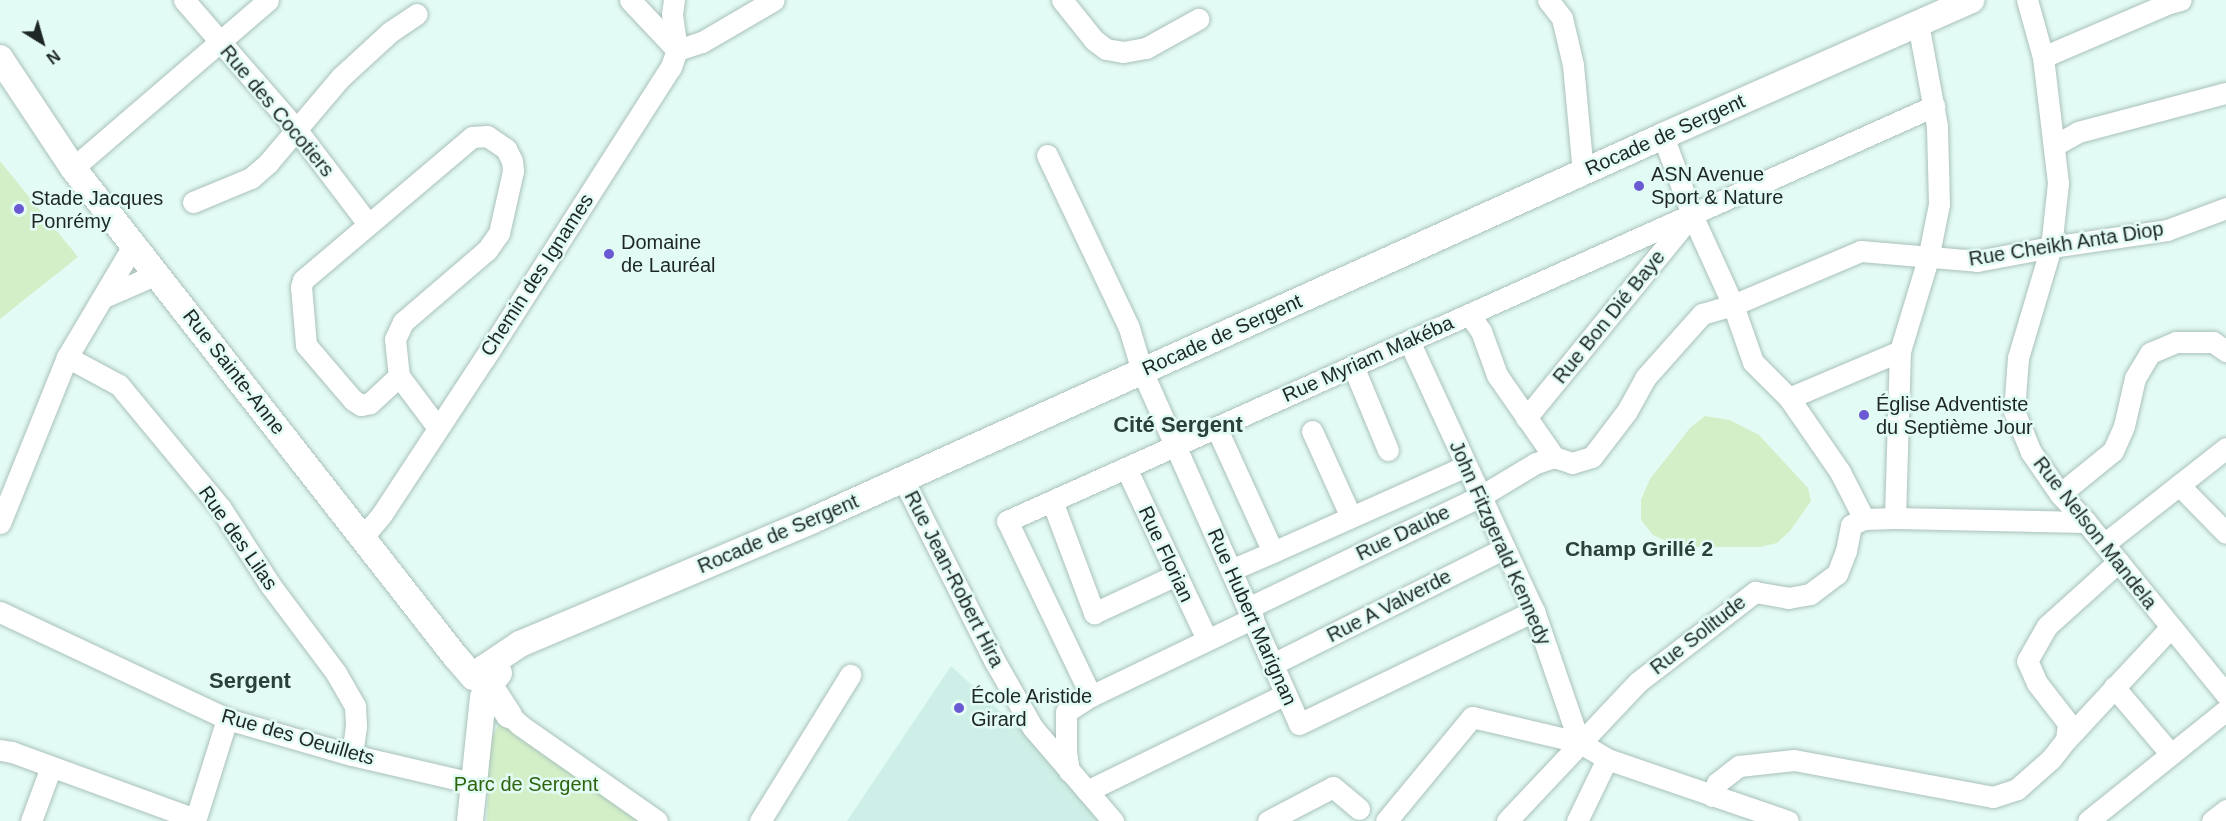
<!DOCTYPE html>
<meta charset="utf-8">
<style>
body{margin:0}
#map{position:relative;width:2226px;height:821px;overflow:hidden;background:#e3fbf5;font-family:Arial,sans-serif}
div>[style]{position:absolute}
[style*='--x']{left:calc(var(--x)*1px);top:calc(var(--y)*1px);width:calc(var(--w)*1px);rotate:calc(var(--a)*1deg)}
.built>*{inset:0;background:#ceefe7}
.green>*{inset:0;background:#d3efc8}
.roads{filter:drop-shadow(0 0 2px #aac1bb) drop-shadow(0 0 2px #aac1bb)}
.minor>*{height:21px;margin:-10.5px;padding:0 10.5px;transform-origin:10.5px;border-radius:10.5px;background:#fff}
.major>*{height:26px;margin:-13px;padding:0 13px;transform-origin:13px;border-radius:13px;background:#fff}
.dots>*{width:16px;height:16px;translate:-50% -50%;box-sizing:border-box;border:3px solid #e3fbf5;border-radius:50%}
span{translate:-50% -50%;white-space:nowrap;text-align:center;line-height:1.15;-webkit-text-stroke:5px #e3fbf5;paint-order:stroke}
.street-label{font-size:20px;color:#1e2725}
.poi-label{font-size:20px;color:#1e2725}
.left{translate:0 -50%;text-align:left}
.park-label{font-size:20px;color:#2f640e}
.neighbourhood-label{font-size:21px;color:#2c403b;font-weight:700}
.quarter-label{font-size:22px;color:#2c403b;font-weight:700}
.north{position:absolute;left:12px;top:12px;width:60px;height:60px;-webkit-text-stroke:4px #e3fbf5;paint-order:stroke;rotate:143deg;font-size:16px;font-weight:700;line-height:24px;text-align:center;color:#1e2725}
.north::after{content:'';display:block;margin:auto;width:21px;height:27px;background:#1e2725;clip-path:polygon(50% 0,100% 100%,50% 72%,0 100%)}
</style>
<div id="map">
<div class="built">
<i style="clip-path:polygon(951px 666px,1042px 750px,1101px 821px,847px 821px)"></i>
</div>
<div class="green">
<i style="clip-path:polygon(0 161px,78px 257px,0 319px)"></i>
<i style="clip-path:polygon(1705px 416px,1730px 420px,1759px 435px,1808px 488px,1811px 501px,1790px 531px,1777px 543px,1760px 547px,1679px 547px,1653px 535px,1641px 520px,1641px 500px,1650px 479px,1690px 428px)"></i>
<i style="clip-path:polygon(501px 721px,638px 821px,487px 821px,489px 742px)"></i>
</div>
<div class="roads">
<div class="minor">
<i style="--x:184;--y:0;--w:171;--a:49"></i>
<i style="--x:296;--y:129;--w:119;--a:52.8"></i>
<i style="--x:630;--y:0;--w:69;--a:46.8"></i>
<i style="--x:677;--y:50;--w:26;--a:-18"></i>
<i style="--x:702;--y:42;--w:83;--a:-30.3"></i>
<i style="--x:1062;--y:0;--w:51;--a:51.3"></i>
<i style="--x:1094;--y:40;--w:15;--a:37"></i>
<i style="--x:1106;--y:49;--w:17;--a:10"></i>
<i style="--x:1123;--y:52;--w:23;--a:-10"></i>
<i style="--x:1146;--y:48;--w:60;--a:-29.1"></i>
<i style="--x:1548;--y:0;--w:23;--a:52"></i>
<i style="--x:1562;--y:18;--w:48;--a:76.8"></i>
<i style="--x:1573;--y:65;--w:107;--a:84.7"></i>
<i style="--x:2027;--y:0;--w:59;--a:74.3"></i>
<i style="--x:2043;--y:57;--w:127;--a:83.2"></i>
<i style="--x:2058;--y:183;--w:64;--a:96.2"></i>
<i style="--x:2051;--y:247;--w:116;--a:106.6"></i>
<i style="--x:2018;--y:358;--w:53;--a:94.3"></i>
<i style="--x:2014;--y:411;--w:44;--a:67.5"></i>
<i style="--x:2031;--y:452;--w:51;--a:55.4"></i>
<i style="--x:2060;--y:494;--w:38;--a:47"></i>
<i style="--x:2086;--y:522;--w:222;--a:50.9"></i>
<i style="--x:2043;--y:57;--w:137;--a:-23.2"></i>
<i style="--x:2169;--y:3;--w:12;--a:-14"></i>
<i style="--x:1663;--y:136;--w:84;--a:69.8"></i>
<i style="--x:1692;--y:215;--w:99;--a:65.5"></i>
<i style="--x:1733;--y:305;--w:60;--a:70.7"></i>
<i style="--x:1753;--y:362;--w:51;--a:45"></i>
<i style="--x:1789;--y:398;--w:121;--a:-22.9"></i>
<i style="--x:2055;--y:145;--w:26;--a:-29"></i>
<i style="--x:2078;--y:132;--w:153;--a:-14.8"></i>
<i style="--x:1047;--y:155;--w:191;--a:64.6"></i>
<i style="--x:1129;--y:328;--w:45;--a:73.2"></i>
<i style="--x:1142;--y:371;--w:386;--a:66"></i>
<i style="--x:1299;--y:724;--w:261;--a:-25.7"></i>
<i style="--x:73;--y:168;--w:257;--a:-40.7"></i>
<i style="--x:193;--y:202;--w:63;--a:-22.5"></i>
<i style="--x:251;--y:178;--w:23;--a:-41"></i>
<i style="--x:268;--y:163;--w:113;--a:-49.7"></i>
<i style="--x:341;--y:77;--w:67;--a:-42.6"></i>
<i style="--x:390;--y:32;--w:32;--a:-34"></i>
<i style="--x:102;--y:298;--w:60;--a:-23.6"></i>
<i style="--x:1469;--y:314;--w:21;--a:55"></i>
<i style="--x:1481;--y:331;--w:47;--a:70"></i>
<i style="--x:1497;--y:375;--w:100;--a:55.2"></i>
<i style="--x:1409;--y:341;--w:298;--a:65.2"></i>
<i style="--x:1534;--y:611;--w:139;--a:71"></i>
<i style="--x:1579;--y:742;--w:33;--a:31"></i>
<i style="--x:1607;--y:759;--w:191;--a:18.9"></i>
<i style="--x:67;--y:357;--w:59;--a:28.3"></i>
<i style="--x:119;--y:385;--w:158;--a:50.4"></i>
<i style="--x:220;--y:507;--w:94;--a:57.2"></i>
<i style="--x:271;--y:586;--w:109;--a:53.2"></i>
<i style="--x:336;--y:673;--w:38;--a:60"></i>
<i style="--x:355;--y:706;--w:20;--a:87"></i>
<i style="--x:356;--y:726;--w:29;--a:98"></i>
<i style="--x:1353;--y:366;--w:91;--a:67.4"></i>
<i style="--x:399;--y:376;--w:40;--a:137"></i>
<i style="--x:370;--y:403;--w:9;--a:167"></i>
<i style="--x:361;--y:405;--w:9;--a:-148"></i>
<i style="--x:353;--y:400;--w:72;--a:-130.5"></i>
<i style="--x:306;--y:345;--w:58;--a:-94.9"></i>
<i style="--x:301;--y:287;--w:7;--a:-74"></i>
<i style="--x:303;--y:280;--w:221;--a:-40.2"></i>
<i style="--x:472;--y:137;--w:15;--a:-4"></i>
<i style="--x:487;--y:136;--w:23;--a:34"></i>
<i style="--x:506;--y:149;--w:13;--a:63"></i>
<i style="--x:512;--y:161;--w:10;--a:84"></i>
<i style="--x:513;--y:171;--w:64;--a:102.7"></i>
<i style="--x:499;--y:233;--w:21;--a:125"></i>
<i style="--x:487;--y:250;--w:111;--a:139.4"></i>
<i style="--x:403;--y:322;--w:19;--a:115"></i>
<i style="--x:395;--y:339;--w:37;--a:84"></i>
<i style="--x:399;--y:376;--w:65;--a:53.1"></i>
<i style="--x:1789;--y:398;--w:90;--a:55.4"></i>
<i style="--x:1840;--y:472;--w:53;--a:62.9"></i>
<i style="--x:1526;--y:418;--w:259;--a:-50.8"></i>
<i style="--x:1216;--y:427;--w:137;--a:65.5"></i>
<i style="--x:1273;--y:552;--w:211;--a:-24"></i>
<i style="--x:1312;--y:431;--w:94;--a:65.6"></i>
<i style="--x:1126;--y:468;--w:189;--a:64.7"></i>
<i style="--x:903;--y:479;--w:203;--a:63.3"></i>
<i style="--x:994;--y:660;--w:78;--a:60.2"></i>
<i style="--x:1033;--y:728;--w:123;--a:49.3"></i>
<i style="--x:2179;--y:485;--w:67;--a:45.6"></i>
<i style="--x:2060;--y:494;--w:68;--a:-39.1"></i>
<i style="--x:2113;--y:451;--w:27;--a:-66"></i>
<i style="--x:2124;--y:426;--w:49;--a:-77.1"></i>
<i style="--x:2135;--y:378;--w:29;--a:-59"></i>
<i style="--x:2150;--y:353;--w:28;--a:-23"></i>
<i style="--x:2176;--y:342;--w:37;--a:0"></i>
<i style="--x:2213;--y:342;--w:16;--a:35"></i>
<i style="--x:1052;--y:501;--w:120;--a:69.4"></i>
<i style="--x:1094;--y:613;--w:90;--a:-24.9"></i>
<i style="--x:1895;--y:518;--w:167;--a:-88.3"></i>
<i style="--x:1900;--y:351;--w:96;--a:-73.1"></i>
<i style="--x:1928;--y:259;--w:56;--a:-78.7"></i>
<i style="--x:1939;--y:204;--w:78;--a:-91.5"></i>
<i style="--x:1937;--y:126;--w:105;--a:-100.5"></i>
<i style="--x:0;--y:523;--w:179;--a:-68"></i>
<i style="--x:67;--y:357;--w:131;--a:-59.3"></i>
<i style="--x:362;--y:538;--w:31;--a:-50"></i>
<i style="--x:382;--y:514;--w:186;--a:-56.7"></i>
<i style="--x:484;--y:359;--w:347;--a:-57.4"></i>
<i style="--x:671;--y:67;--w:18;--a:-71"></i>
<i style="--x:677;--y:50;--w:36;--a:-98"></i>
<i style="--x:672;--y:14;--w:14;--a:-82"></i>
<i style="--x:2104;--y:544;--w:155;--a:-38.2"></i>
<i style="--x:1231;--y:570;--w:46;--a:-23.2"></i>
<i style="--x:1248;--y:608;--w:259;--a:-25.7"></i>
<i style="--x:1481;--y:496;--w:64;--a:-31"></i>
<i style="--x:1536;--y:463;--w:19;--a:-18"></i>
<i style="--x:1554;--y:457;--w:19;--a:18"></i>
<i style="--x:1572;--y:463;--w:21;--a:-17"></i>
<i style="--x:1592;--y:457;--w:58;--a:-52.7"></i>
<i style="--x:1627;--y:411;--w:38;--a:-61"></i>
<i style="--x:1645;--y:378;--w:86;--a:-48.3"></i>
<i style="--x:1702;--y:314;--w:32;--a:-16"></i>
<i style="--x:1733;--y:305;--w:139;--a:-22.9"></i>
<i style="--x:1861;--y:251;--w:116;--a:4.9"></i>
<i style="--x:1977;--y:261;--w:75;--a:-10.7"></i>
<i style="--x:2051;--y:247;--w:117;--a:-8.3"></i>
<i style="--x:2167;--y:230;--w:63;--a:-20.4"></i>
<i style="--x:0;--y:612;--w:251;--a:25.2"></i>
<i style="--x:227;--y:719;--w:130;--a:16.1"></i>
<i style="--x:352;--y:755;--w:123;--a:13.1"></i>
<i style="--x:1273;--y:664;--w:259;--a:-26.6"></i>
<i style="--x:2114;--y:687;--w:87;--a:49.7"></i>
<i style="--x:1091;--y:696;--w:180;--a:-25.7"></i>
<i style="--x:498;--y:705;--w:30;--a:42"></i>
<i style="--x:520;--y:725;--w:167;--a:35"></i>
<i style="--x:2066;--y:740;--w:153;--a:-47.1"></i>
<i style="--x:0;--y:750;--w:12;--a:9"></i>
<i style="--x:12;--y:752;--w:195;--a:20.1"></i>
<i style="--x:1069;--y:771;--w:18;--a:-99"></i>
<i style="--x:1066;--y:753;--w:41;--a:-90"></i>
<i style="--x:1066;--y:712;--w:30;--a:-33"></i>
<i style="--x:1091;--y:696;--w:194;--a:-115.6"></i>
<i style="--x:1007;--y:521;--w:1016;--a:-24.12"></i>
<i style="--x:1087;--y:791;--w:221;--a:-26"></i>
<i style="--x:1712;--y:796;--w:14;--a:-69"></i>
<i style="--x:1717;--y:783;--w:28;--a:-38"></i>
<i style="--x:1739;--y:766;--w:55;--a:-6.2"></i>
<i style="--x:1794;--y:760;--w:202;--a:10.5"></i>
<i style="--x:1993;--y:797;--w:25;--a:-18"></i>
<i style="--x:2017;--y:789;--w:45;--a:-41.4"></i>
<i style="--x:2051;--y:759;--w:24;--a:-52"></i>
<i style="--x:2066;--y:740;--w:17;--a:-83"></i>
<i style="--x:2068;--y:723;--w:51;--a:-127.8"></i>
<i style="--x:2037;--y:683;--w:24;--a:-114"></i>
<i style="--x:2027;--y:661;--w:40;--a:-60.3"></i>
<i style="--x:2047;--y:626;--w:96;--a:-42"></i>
<i style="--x:31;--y:821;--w:58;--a:-69.7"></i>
<i style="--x:195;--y:821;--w:107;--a:-72.6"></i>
<i style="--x:760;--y:821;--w:172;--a:-58.3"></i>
<i style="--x:1268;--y:821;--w:73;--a:-27.6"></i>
<i style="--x:1333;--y:787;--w:34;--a:40"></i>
<i style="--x:1386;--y:821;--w:135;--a:-50.4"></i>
<i style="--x:1472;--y:717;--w:110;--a:13.2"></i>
<i style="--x:1507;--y:821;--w:191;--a:-46.7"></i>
<i style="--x:1638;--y:682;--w:148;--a:-37.6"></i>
<i style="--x:1755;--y:592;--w:34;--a:10"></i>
<i style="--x:1788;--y:598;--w:22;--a:-10"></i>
<i style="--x:1810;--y:594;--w:34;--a:-37"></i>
<i style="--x:1837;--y:574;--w:25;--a:-69"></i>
<i style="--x:1846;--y:551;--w:26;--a:-79"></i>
<i style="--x:1851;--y:525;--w:14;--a:-25"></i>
<i style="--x:1864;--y:519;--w:31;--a:-2"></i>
<i style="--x:1895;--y:518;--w:191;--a:1.2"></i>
<i style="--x:1577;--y:821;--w:69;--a:-64.2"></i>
<i style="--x:2088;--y:821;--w:177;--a:-38.8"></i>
<i style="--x:2212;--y:821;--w:18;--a:-38"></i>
</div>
<div class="major">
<i style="--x:0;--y:58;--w:132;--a:56.4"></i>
<i style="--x:73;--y:168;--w:620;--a:51.95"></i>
<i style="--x:455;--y:656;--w:28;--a:49"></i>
<i style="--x:499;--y:673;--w:13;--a:129"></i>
<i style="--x:491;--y:683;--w:6;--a:81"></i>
<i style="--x:492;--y:689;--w:31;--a:57"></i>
<i style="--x:479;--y:678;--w:11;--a:-63"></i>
<i style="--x:484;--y:668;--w:43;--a:-33.7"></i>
<i style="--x:520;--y:644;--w:318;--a:-22.9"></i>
<i style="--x:813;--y:520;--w:933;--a:-24.31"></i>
<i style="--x:1663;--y:136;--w:337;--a:-23.8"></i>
<i style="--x:470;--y:821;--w:125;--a:-84"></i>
</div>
</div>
<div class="dots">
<i style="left:1639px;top:186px;background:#6a59d3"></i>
<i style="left:19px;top:209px;background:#6a59d3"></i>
<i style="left:609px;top:254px;background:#6a59d3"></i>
<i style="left:1864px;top:415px;background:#6a59d3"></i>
<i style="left:959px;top:708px;background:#6a59d3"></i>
</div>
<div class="street-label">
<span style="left:277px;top:111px;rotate:50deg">Rue des Cocotiers</span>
<span style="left:1665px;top:135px;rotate:-24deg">Rocade de Sergent</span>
<span style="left:2066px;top:244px;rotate:-9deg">Rue Cheikh Anta Diop</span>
<span style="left:537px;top:275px;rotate:-57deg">Chemin des Ignames</span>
<span style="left:1609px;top:317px;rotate:-51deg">Rue Bon Dié Baye</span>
<span style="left:1222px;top:335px;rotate:-24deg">Rocade de Sergent</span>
<span style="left:1368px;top:359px;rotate:-24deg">Rue Myriam Makéba</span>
<span style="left:234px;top:372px;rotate:52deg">Rue Sainte-Anne</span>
<span style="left:1403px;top:533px;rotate:-26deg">Rue Daube</span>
<span style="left:2095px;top:533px;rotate:52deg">Rue Nelson Mandela</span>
<span style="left:778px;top:534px;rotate:-23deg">Rocade de Sergent</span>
<span style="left:238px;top:538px;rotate:55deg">Rue des Lilas</span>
<span style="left:1500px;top:543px;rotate:66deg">John Fitzgerald Kennedy</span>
<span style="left:1166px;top:554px;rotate:65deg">Rue Florian</span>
<span style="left:954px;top:579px;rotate:63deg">Rue Jean-Robert Hira</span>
<span style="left:1389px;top:606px;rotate:-27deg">Rue A Valverde</span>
<span style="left:1252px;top:617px;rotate:66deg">Rue Hubert Marignan</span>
<span style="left:1698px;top:635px;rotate:-38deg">Rue Solitude</span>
<span style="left:298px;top:737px;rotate:16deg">Rue des Oeuillets</span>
</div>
<div class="poi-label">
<span class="left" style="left:1651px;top:186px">ASN Avenue<br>Sport &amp; Nature</span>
<span class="left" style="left:31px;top:210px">Stade Jacques<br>Ponrémy</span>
<span class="left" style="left:621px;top:254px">Domaine<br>de Lauréal</span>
<span class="left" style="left:1876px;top:416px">Église Adventiste<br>du Septième Jour</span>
<span class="left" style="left:971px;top:708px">École Aristide<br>Girard</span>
</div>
<div class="park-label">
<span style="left:526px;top:784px">Parc de Sergent</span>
</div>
<div class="neighbourhood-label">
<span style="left:1639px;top:549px">Champ Grillé 2</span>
</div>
<div class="quarter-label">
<span style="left:1178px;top:425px">Cité Sergent</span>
<span style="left:250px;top:681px">Sergent</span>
</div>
<div class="north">N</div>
</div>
